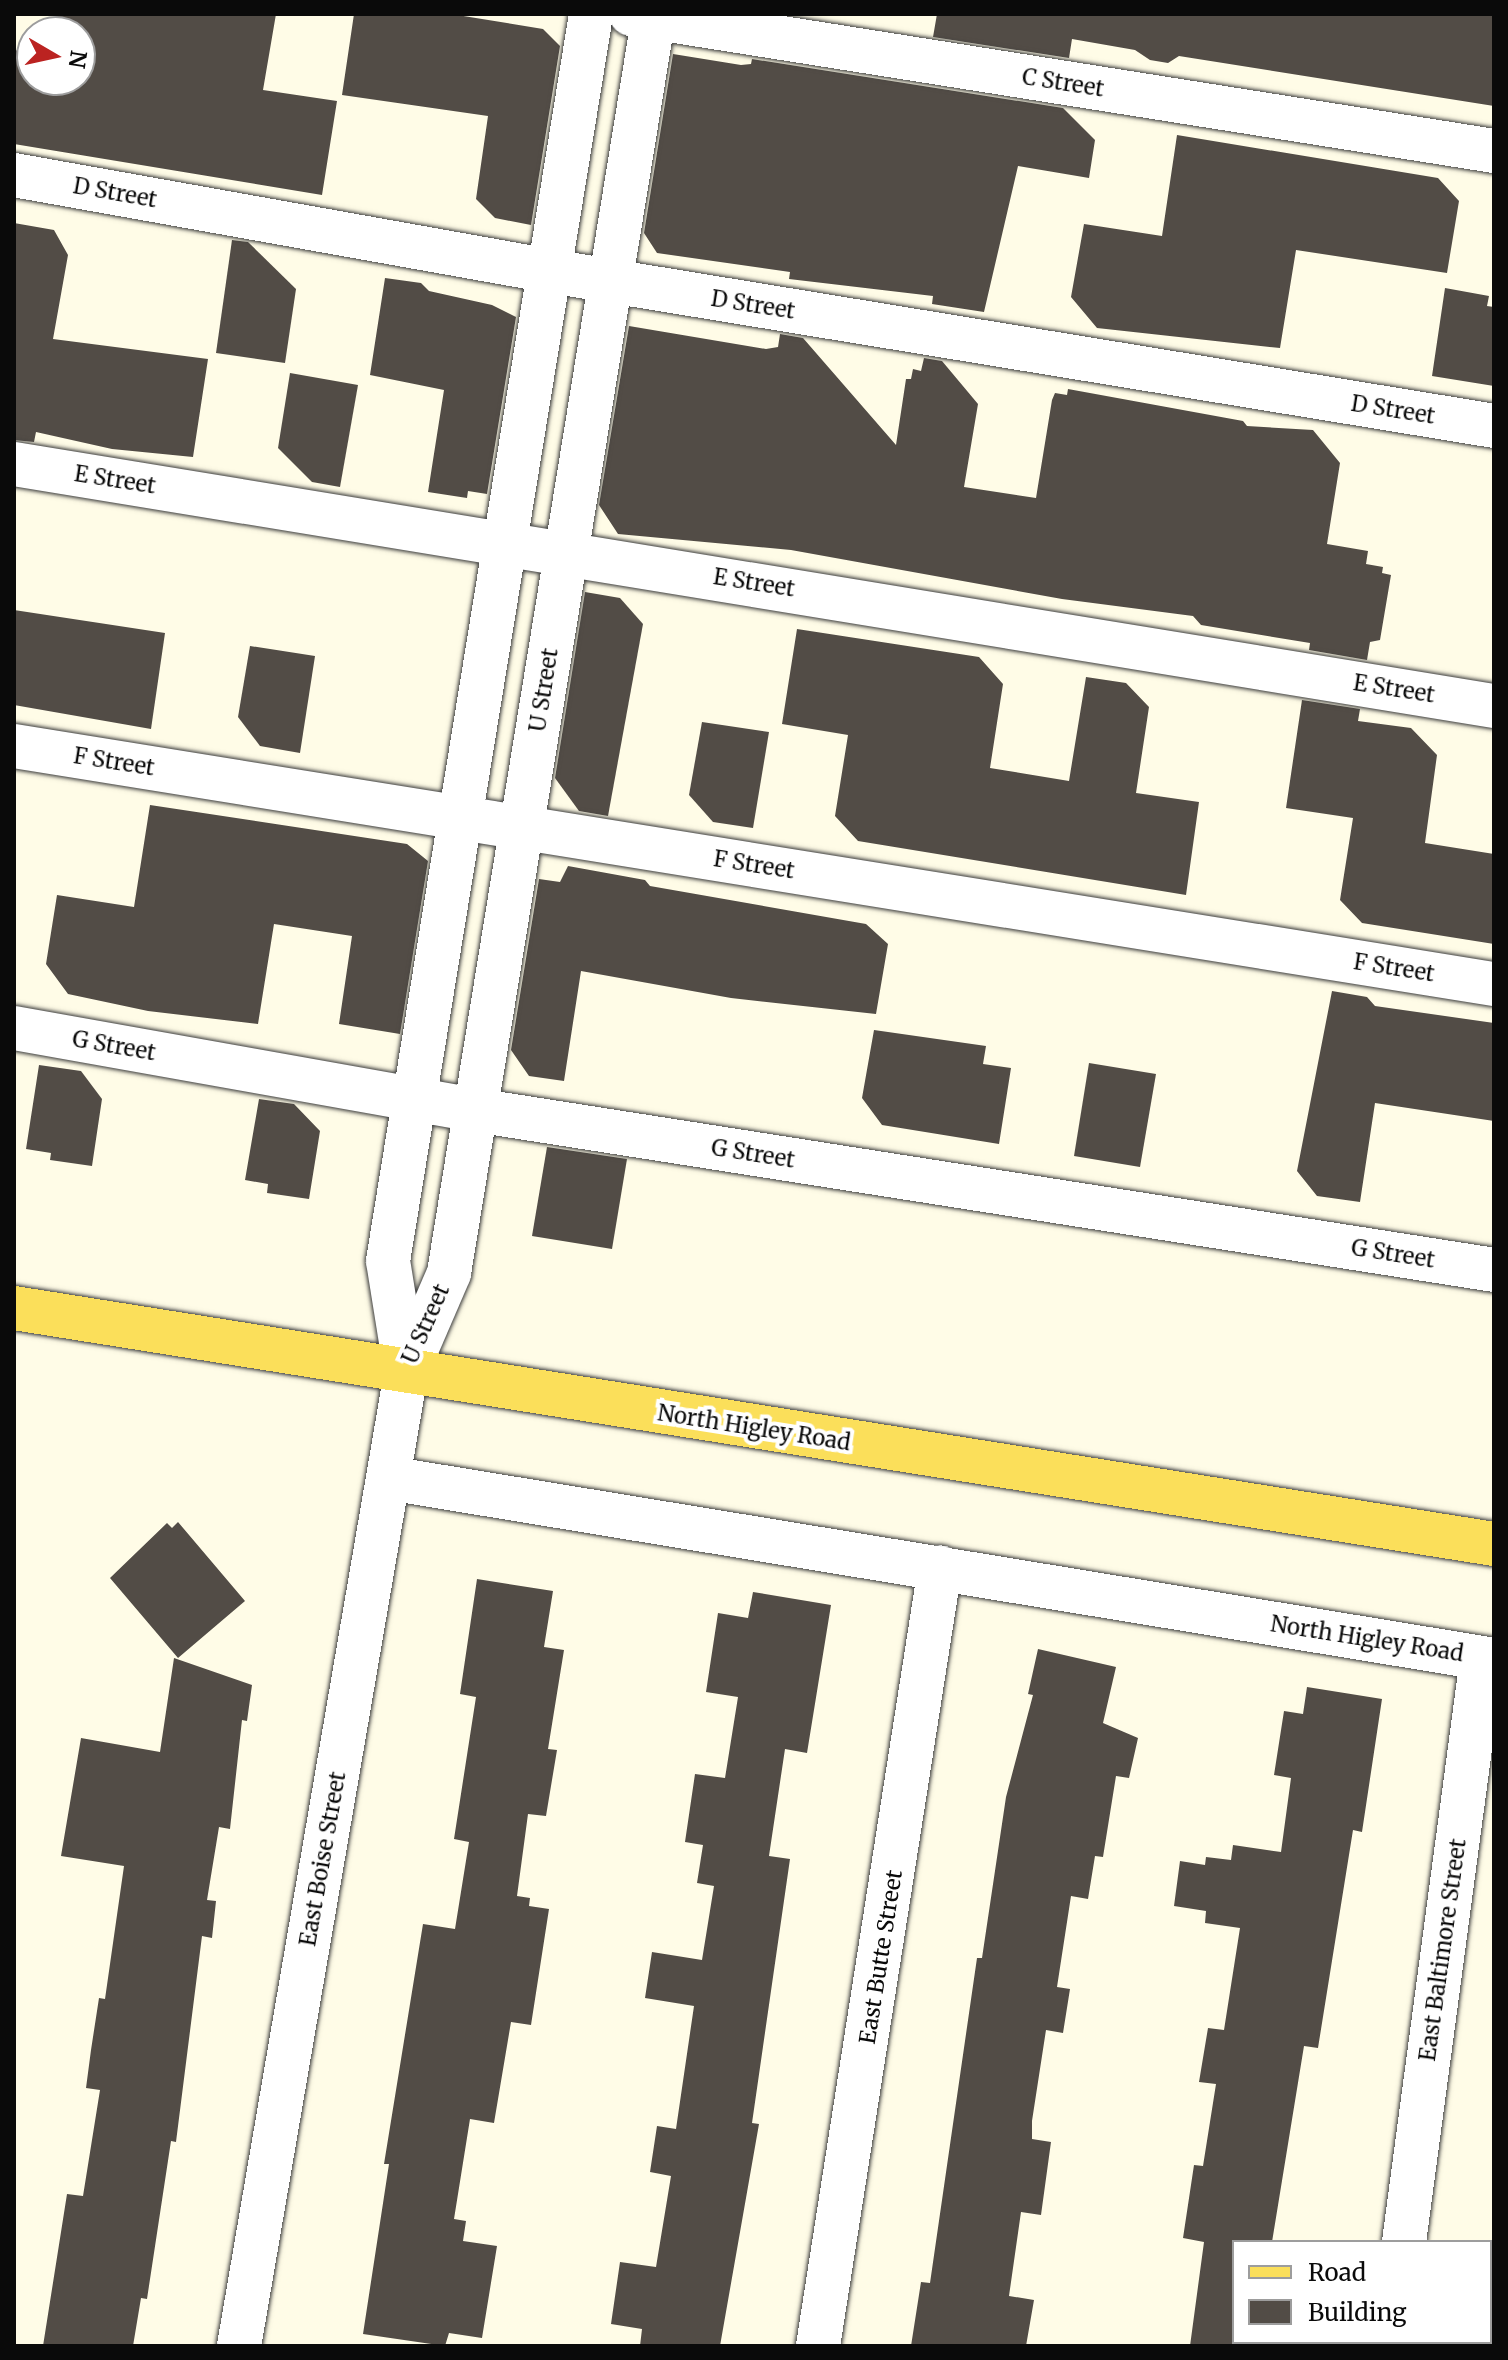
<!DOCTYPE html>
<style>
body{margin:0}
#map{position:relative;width:1508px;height:2360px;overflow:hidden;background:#fffce7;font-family:Merriweather,serif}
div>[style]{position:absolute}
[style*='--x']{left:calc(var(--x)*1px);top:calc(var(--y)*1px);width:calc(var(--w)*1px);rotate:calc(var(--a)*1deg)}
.building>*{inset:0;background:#524c46}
.roads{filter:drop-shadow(0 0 2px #3d3d3d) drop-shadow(0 0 2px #3d3d3d)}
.minor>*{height:44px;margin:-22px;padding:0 22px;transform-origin:22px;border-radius:22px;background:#fff}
.major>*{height:44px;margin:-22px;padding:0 22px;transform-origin:22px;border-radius:22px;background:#fbdf5a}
span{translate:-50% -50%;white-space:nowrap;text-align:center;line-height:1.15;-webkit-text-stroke:8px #fff;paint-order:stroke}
.street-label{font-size:22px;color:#0a0a0a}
.frame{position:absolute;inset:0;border:16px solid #0a0a0a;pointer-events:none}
.legend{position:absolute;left:1232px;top:2240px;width:260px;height:104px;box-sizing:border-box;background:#fff;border:2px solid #9d9d9d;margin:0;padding:10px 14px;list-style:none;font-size:24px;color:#0a0a0a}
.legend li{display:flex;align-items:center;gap:16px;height:40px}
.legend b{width:40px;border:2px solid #9d9d9d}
.north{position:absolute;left:16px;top:16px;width:80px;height:80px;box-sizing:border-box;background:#fff;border:2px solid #9d9d9d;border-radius:50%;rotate:99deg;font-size:22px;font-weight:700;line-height:32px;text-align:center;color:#0a0a0a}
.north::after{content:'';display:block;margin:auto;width:28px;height:36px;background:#bb2321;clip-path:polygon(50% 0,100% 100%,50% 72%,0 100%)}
</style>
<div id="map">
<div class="building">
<i style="clip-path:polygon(56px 14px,276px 14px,263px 90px,337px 101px,322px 195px,14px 144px,14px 50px,32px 53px,32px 80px,80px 80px,80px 32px,53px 32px)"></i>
<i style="clip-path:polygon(354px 14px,451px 14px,543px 29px,560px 46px,531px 225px,495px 218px,476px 199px,488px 116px,342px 95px)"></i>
<i style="clip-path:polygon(937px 14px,1494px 14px,1494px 106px,1179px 56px,1168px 63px,1150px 60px,1135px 50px,1072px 39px,1069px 58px,933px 37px)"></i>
<i style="clip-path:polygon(673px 54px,741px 65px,751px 64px,752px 59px,1063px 108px,1095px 140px,1089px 178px,1018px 166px,984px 312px,932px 304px,933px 296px,789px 279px,790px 272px,657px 253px,644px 233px)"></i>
<i style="clip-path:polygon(1177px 135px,1438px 178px,1459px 201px,1447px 273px,1296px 250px,1280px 348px,1097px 328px,1071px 297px,1084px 224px,1162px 236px)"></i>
<i style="clip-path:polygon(14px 223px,54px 230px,68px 255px,53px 339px,208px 359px,193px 457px,112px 449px,36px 432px,34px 442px,14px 440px)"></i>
<i style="clip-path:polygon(232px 240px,248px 242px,296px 289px,285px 363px,216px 353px)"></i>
<i style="clip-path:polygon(385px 278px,421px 283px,429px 291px,492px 305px,516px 317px,487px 494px,468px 491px,467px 498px,428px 492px,444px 390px,370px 375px)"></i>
<i style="clip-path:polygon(1445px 288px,1489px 296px,1487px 306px,1494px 307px,1494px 386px,1432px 376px)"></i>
<i style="clip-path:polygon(629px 326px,766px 349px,778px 347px,780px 334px,803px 338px,896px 445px,906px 379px,911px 379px,913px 369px,921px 371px,924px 358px,942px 361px,978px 404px,964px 487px,1036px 498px,1052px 400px,1055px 393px,1067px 395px,1068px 389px,1243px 421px,1247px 426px,1313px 430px,1340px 463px,1327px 544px,1368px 551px,1366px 564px,1383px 567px,1382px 573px,1391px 575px,1380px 640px,1370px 642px,1367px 660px,1309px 650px,1310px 643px,1201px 625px,1193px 616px,1062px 599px,791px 550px,618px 534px,599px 505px)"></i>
<i style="clip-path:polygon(290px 373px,358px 385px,340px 487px,312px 482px,278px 448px)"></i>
<i style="clip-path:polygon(585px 592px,620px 598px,643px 624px,608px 816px,579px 811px,555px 778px)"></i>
<i style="clip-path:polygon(14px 610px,165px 633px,151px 729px,14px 705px)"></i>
<i style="clip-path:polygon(797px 629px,979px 657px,1003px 684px,990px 768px,1069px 781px,1086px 677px,1126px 683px,1149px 707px,1136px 793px,1199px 802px,1186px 895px,858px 841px,835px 816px,848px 735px,782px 724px)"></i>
<i style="clip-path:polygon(250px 646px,315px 656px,300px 753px,260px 746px,238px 717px)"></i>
<i style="clip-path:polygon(1302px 700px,1360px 709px,1358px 721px,1411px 728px,1437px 755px,1425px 843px,1494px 854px,1494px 944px,1362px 923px,1340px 900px,1353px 818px,1286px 808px)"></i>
<i style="clip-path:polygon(702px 722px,769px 732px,753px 828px,713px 822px,689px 795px)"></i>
<i style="clip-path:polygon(150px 805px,407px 844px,428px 861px,400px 1034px,339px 1024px,352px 936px,274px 924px,258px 1024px,148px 1011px,68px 994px,46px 964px,57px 895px,134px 907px)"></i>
<i style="clip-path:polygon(568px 866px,645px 880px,650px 886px,866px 924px,888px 944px,876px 1014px,731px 998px,581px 971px,564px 1081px,529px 1076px,511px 1050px,539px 879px,560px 882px)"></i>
<i style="clip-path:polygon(1332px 991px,1367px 997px,1375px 1006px,1494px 1023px,1494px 1121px,1375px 1103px,1360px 1202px,1317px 1196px,1297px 1171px)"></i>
<i style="clip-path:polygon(874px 1030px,986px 1046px,983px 1064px,1011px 1068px,999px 1144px,882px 1125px,862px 1098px)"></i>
<i style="clip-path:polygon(1089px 1063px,1156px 1074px,1140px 1167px,1074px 1156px)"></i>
<i style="clip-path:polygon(39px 1065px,81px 1071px,102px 1099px,92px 1166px,50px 1160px,51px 1153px,26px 1149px)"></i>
<i style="clip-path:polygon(259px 1099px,294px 1104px,320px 1131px,309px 1199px,267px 1193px,268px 1184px,245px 1180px)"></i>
<i style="clip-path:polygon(547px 1147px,627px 1159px,612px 1249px,532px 1236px)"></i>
<i style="clip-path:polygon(178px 1522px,245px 1601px,178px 1658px,110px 1578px,167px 1523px,172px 1528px)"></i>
<i style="clip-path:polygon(477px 1579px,553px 1591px,544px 1647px,564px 1650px,548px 1749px,557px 1750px,546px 1816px,528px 1814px,517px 1896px,530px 1898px,529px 1906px,549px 1909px,531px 2025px,511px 2022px,494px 2123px,470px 2119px,454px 2219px,466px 2221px,463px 2241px,497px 2246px,482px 2338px,449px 2333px,445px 2346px,363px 2334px,389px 2164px,384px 2164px,423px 1924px,455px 1929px,469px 1842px,454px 1839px,476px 1697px,460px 1694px)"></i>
<i style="clip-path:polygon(753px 1592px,831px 1605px,807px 1753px,785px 1749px,769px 1856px,790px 1859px,752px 2123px,759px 2124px,720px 2346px,640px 2346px,642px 2329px,611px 2324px,620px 2262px,656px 2267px,671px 2176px,650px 2172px,657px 2126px,676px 2129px,694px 2006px,645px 1998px,652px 1952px,702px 1960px,714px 1886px,697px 1883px,703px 1845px,685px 1842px,695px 1774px,725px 1778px,738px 1697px,706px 1692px,718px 1613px,748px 1618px)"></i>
<i style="clip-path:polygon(1038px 1649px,1116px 1667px,1103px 1723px,1138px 1738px,1129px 1778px,1116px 1776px,1103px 1857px,1095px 1856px,1088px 1899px,1071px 1896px,1057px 1987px,1070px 1989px,1063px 2033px,1046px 2030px,1032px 2121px,1032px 2139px,1051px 2142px,1041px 2215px,1021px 2212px,1009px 2296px,1034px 2300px,1026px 2346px,911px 2346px,921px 2282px,930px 2283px,977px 1958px,982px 1958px,1006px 1797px,1033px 1695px,1028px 1694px)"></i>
<i style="clip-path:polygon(174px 1658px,252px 1685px,247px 1721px,242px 1720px,230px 1829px,219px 1827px,207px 1900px,216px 1901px,212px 1938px,202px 1936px,176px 2142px,171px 2141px,147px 2299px,141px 2298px,133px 2346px,43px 2346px,67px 2194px,83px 2196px,100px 2090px,86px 2088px,91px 2050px,99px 1998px,105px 1999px,124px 1866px,61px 1856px,81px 1738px,160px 1752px)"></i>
<i style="clip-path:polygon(1307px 1687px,1382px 1699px,1362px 1832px,1353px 1830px,1318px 2048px,1304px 2046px,1272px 2242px,1234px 2242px,1234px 2346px,1190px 2346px,1204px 2242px,1183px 2238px,1194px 2165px,1203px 2166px,1216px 2084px,1199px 2082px,1208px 2028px,1224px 2030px,1240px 1928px,1205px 1923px,1206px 1911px,1174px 1906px,1180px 1861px,1205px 1865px,1206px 1857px,1231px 1860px,1233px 1845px,1281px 1852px,1291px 1778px,1274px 1775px,1284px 1711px,1303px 1714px)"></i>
</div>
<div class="roads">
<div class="minor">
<i style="--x:631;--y:14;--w:874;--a:9.02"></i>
<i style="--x:14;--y:175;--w:545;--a:10.15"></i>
<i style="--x:550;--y:271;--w:957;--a:9.32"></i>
<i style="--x:14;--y:464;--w:1500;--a:9.29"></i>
<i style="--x:14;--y:746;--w:1499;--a:9.14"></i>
<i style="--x:14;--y:1028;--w:468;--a:10.1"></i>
<i style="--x:475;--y:1110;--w:1031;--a:8.92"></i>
<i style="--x:406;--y:1373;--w:113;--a:-99.1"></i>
<i style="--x:388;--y:1261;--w:1263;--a:-80.75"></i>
<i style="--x:388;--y:1478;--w:1121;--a:9.34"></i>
<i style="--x:1404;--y:2242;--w:589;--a:-82.39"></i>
<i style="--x:239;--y:2346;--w:987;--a:-80.26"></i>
<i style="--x:406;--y:1373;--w:109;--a:-66.7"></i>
<i style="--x:449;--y:1273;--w:1276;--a:-80.75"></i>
<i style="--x:818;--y:2346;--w:788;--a:-81.09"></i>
<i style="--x:1392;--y:2346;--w:4;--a:-90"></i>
</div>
<div class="major">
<i style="--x:14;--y:1308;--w:1499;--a:9.06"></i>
</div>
</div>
<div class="street-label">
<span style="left:1063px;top:83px;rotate:9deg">C Street</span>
<span style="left:115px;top:193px;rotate:10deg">D Street</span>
<span style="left:753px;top:305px;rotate:9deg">D Street</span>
<span style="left:1393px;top:410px;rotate:9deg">D Street</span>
<span style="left:115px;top:480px;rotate:9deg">E Street</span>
<span style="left:754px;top:583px;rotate:9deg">E Street</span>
<span style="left:1394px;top:689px;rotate:9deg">E Street</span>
<span style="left:544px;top:690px;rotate:-81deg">U Street</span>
<span style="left:114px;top:762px;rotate:9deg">F Street</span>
<span style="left:754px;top:865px;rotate:9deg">F Street</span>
<span style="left:1394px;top:968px;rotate:9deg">F Street</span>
<span style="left:114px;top:1046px;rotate:10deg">G Street</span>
<span style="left:753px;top:1154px;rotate:9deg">G Street</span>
<span style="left:1393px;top:1254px;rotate:9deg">G Street</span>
<span style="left:426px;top:1324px;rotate:-66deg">U Street</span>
<span style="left:754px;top:1428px;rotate:9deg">North Higley Road</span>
<span style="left:1367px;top:1639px;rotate:9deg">North Higley Road</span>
<span style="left:323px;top:1859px;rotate:-80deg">East Boise Street</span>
<span style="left:1443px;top:1950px;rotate:-82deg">East Baltimore Street</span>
<span style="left:881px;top:1957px;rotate:-81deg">East Butte Street</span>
</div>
<div class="frame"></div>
<ul class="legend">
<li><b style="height:10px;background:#fbdf5a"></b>Road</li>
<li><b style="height:22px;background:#524c46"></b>Building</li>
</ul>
<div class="north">N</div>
</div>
